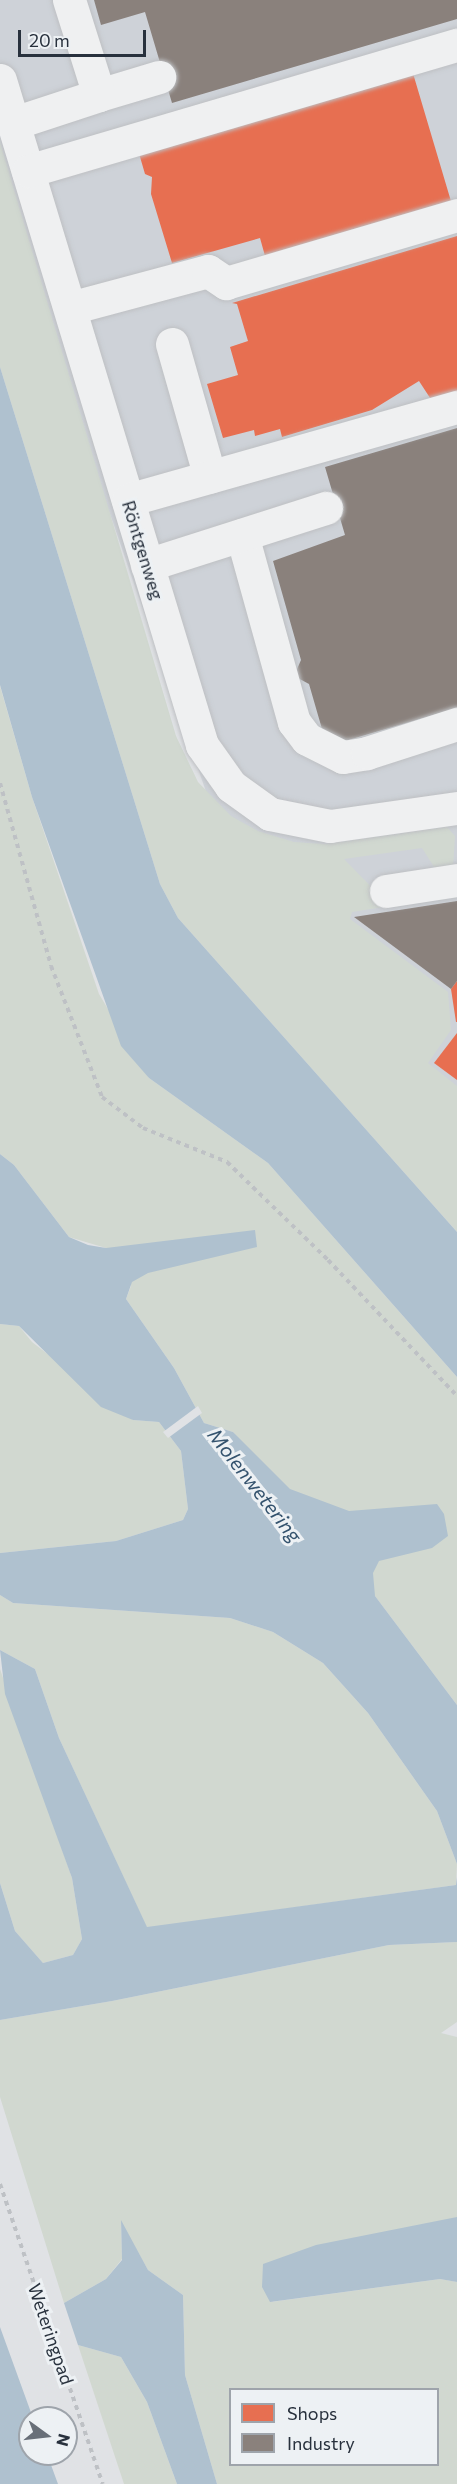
<!DOCTYPE html>
<meta charset="utf-8">
<style>
body{margin:0}
#map{position:relative;width:457px;height:2484px;overflow:hidden;background:#e0e2e5;font-family:Commissioner,sans-serif}
div>[style]{position:absolute}
[style*='--x']{left:calc(var(--x)*1px);top:calc(var(--y)*1px);width:calc(var(--w)*1px);rotate:calc(var(--a)*1deg)}
.built>*{inset:0;background:#ced2d8}
.green>*{inset:0;background:#d1d8d0}
.water>*{inset:0;background:#afc1cf}
.pier>*{inset:0;background:#e0e2e5}
.shops>*{inset:0;background:#e76f51}
.industry>*{inset:0;background:#8a817c}
.path>*{height:4px;margin-top:-2px;transform-origin:0;background:repeating-linear-gradient(90deg,#bec1c5 0 4.5px,transparent 0 9px)}
.roads{filter:drop-shadow(0 0 2px #bec0c3) drop-shadow(0 0 2px #bec0c3)}
.minor>*{height:33px;margin:-16.5px;padding:0 16.5px;transform-origin:16.5px;border-radius:16.5px;background:#eff0f1}
span{translate:-50% -50%;white-space:nowrap;text-align:center;line-height:1.15;-webkit-text-stroke:6px #edf1f4;paint-order:stroke}
.street-label{font-size:18px;color:#28313d}
.water-label{font-size:20px;color:#34536e;font-style:italic}
.legend{position:absolute;left:229px;top:2388px;width:210px;height:78px;box-sizing:border-box;background:#edf1f4;border:2px solid #9ea4ab;margin:0;padding:8px 10px;list-style:none;font-size:18px;color:#28313d}
.legend li{display:flex;align-items:center;gap:12px;height:30px}
.legend b{width:30px;border:2px solid #9ea4ab}
.north{position:absolute;left:18px;top:2406px;width:60px;height:60px;box-sizing:border-box;background:#edf1f4;border:2px solid #9ea4ab;border-radius:50%;rotate:105deg;font-size:16px;font-weight:700;line-height:24px;text-align:center;color:#28313d}
.north::after{content:'';display:block;margin:auto;width:21px;height:27px;background:#686f78;clip-path:polygon(50% 0,100% 100%,50% 72%,0 100%)}
.scale{position:absolute;left:18px;top:30px;width:128px;height:27px;box-sizing:border-box;border:3px solid #28313d;border-top:0;padding-left:8px;font-size:18px;line-height:21px;white-space:nowrap;color:#28313d;-webkit-text-stroke:4px #edf1f4;paint-order:stroke}
</style>
<div id="map">
<div class="built">
<i style="clip-path:polygon(0 0,457px 0,457px 1167px,212px 809px,0 196px)"></i>
</div>
<div class="green">
<i style="clip-path:polygon(0 142px,176px 736px,198px 782px,231px 816px,258px 831px,294px 842px,325px 844px,447px 827px,455px 836px,453px 869px,436px 870px,422px 848px,344px 859px,390px 906px,352px 912px,350px 919px,448px 992px,451px 1030px,428px 1063px,457px 1086px,457px 1232px,178px 918px,160px 884px,0 367px)"></i>
<i style="clip-path:polygon(0 686px,32px 797px,99px 994px,149px 1078px,268px 1163px,457px 1377px,457px 1705px,375px 1596px,233px 1432px,204px 1423px,174px 1368px,126px 1299px,131px 1286px,106px 1248px,69px 1237px,14px 1165px,0 1154px)"></i>
<i style="clip-path:polygon(0 1324px,19px 1326px,32px 1342px,133px 1420px,159px 1422px,181px 1451px,188px 1509px,183px 1520px,116px 1541px,0 1553px)"></i>
<i style="clip-path:polygon(0 1595px,13px 1603px,230px 1618px,273px 1632px,323px 1663px,368px 1713px,437px 1811px,457px 1864px,456px 1885px,147px 1928px,59px 1738px,35px 1669px,0 1650px)"></i>
<i style="clip-path:polygon(0 1669px,72px 1878px,82px 1939px,73px 1955px,43px 1963px,15px 1931px,0 1883px)"></i>
<i style="clip-path:polygon(evenodd,457px 1942px,457px 2022px,441px 2033px,457px 2037px,457px 2217px,271px 2302px,440px 2279px,457px 2282px,457px 2484px,217px 2484px,185px 2375px,183px 2295px,148px 2270px,121px 2222px,122px 2259px,106px 2279px,64px 2303px,0 2097px,0 2020px,112px 2001px,389px 1945px,457px 1942px,231px 2390px,438px 2390px,438px 2464px,231px 2464px,231px 2390px)"></i>
<i style="clip-path:polygon(78px 2345px,121px 2357px,147px 2402px,177px 2484px,124px 2484px)"></i>
</div>
<div class="water">
<i style="clip-path:polygon(0 367px,160px 884px,178px 918px,457px 1232px,457px 1377px,268px 1163px,149px 1078px,121px 1046px,32px 797px,0 685px)"></i>
<i style="clip-path:polygon(0 1154px,14px 1165px,69px 1237px,88px 1245px,106px 1248px,255px 1230px,257px 1247px,148px 1273px,132px 1282px,126px 1299px,174px 1368px,204px 1423px,233px 1432px,290px 1489px,349px 1511px,437px 1504px,444px 1514px,448px 1536px,432px 1548px,379px 1561px,373px 1573px,375px 1596px,457px 1705px,457px 1864px,437px 1811px,368px 1713px,323px 1663px,273px 1632px,230px 1618px,13px 1603px,0 1595px,0 1553px,116px 1541px,183px 1520px,188px 1509px,181px 1451px,159px 1422px,133px 1420px,101px 1407px,19px 1326px,0 1324px)"></i>
<i style="clip-path:polygon(0 1650px,35px 1669px,59px 1738px,147px 1927px,456px 1885px,457px 1877px,457px 1942px,389px 1945px,112px 2001px,0 2020px,0 1883px,15px 1931px,43px 1963px,73px 1955px,82px 1939px,72px 1878px,5px 1694px)"></i>
<i style="clip-path:polygon(457px 2217px,457px 2282px,440px 2279px,270px 2302px,262px 2287px,263px 2264px,316px 2245px)"></i>
<i style="clip-path:polygon(121px 2220px,148px 2270px,183px 2295px,185px 2375px,217px 2484px,177px 2484px,147px 2402px,121px 2357px,78px 2345px,64px 2303px,106px 2279px,122px 2260px)"></i>
<i style="clip-path:polygon(0 2327px,33px 2418px,30px 2418px,30px 2454px,47px 2454px,58px 2484px,0 2484px)"></i>
</div>
<div class="pier">
<i style="clip-path:polygon(198px 1406px,202px 1413px,168px 1438px,163px 1432px)"></i>
</div>
<div class="shops">
<i style="clip-path:polygon(412px 70px,453px 208px,267px 263px,260px 238px,172px 263px,151px 194px,152px 177px,145px 174px,138px 150px)"></i>
<i style="clip-path:polygon(457px 236px,457px 397px,434px 404px,419px 381px,372px 410px,282px 437px,280px 429px,255px 436px,254px 430px,223px 438px,207px 384px,238px 375px,230px 347px,248px 341px,237px 304px,232px 303px)"></i>
<i style="clip-path:polygon(457px 981px,457px 1022px,456px 1022px,451px 989px)"></i>
<i style="clip-path:polygon(457px 1033px,457px 1080px,434px 1063px)"></i>
</div>
<div class="industry">
<i style="clip-path:polygon(94px 0,457px 0,457px 19px,172px 103px,145px 12px,101px 25px)"></i>
<i style="clip-path:polygon(457px 428px,457px 708px,345px 741px,322px 729px,309px 684px,294px 676px,301px 660px,273px 561px,345px 535px,325px 467px)"></i>
<i style="clip-path:polygon(457px 901px,457px 981px,451px 989px,354px 917px)"></i>
</div>
<div class="path">
<i style="--x:0;--y:783;--w:190;--a:74.4"></i>
<i style="--x:51;--y:966;--w:141;--a:68.7"></i>
<i style="--x:102;--y:1097;--w:51;--a:37.1"></i>
<i style="--x:143;--y:1128;--w:91;--a:22"></i>
<i style="--x:227;--y:1162;--w:141;--a:44.1"></i>
<i style="--x:328;--y:1260;--w:187;--a:46.5"></i>
<i style="--x:0;--y:2184;--w:317;--a:71.1"></i>
</div>
<div class="roads">
<div class="minor">
<i style="--x:0;--y:80;--w:695;--a:73.1"></i>
<i style="--x:202;--y:745;--w:50;--a:54.7"></i>
<i style="--x:231;--y:786;--w:48;--a:35.7"></i>
<i style="--x:270;--y:814;--w:61;--a:11.3"></i>
<i style="--x:330;--y:826;--w:128;--a:-8.1"></i>
<i style="--x:99;--y:95;--w:63;--a:-16.7"></i>
<i style="--x:14;--y:123;--w:89;--a:-18.2"></i>
<i style="--x:99;--y:95;--w:100;--a:-107.5"></i>
<i style="--x:28;--y:171;--w:447;--a:-16.4"></i>
<i style="--x:70;--y:308;--w:143;--a:-15"></i>
<i style="--x:208;--y:271;--w:22;--a:34"></i>
<i style="--x:226;--y:283;--w:241;--a:-16.4"></i>
<i style="--x:172;--y:344;--w:138;--a:74.1"></i>
<i style="--x:128;--y:500;--w:342;--a:-15.8"></i>
<i style="--x:242;--y:535;--w:194;--a:74.5"></i>
<i style="--x:294;--y:722;--w:21;--a:53"></i>
<i style="--x:307;--y:739;--w:40;--a:26.6"></i>
<i style="--x:343;--y:757;--w:24;--a:-9"></i>
<i style="--x:367;--y:753;--w:95;--a:-17.9"></i>
<i style="--x:147;--y:565;--w:188;--a:-17.7"></i>
<i style="--x:386;--y:891;--w:72;--a:-8.8"></i>
</div>
</div>
<div class="street-label">
<span style="left:143px;top:550px;rotate:73deg">Röntgenweg</span>
<span style="left:51px;top:2334px;rotate:71deg">Weteringpad</span>
</div>
<div class="water-label">
<span style="left:255px;top:1485px;rotate:52deg">Molenwetering</span>
</div>
<ul class="legend">
<li><b style="height:16px;background:#e76f51"></b>Shops</li>
<li><b style="height:16px;background:#8a817c"></b>Industry</li>
</ul>
<div class="north">N</div>
<div class="scale">20 m</div>
</div>
